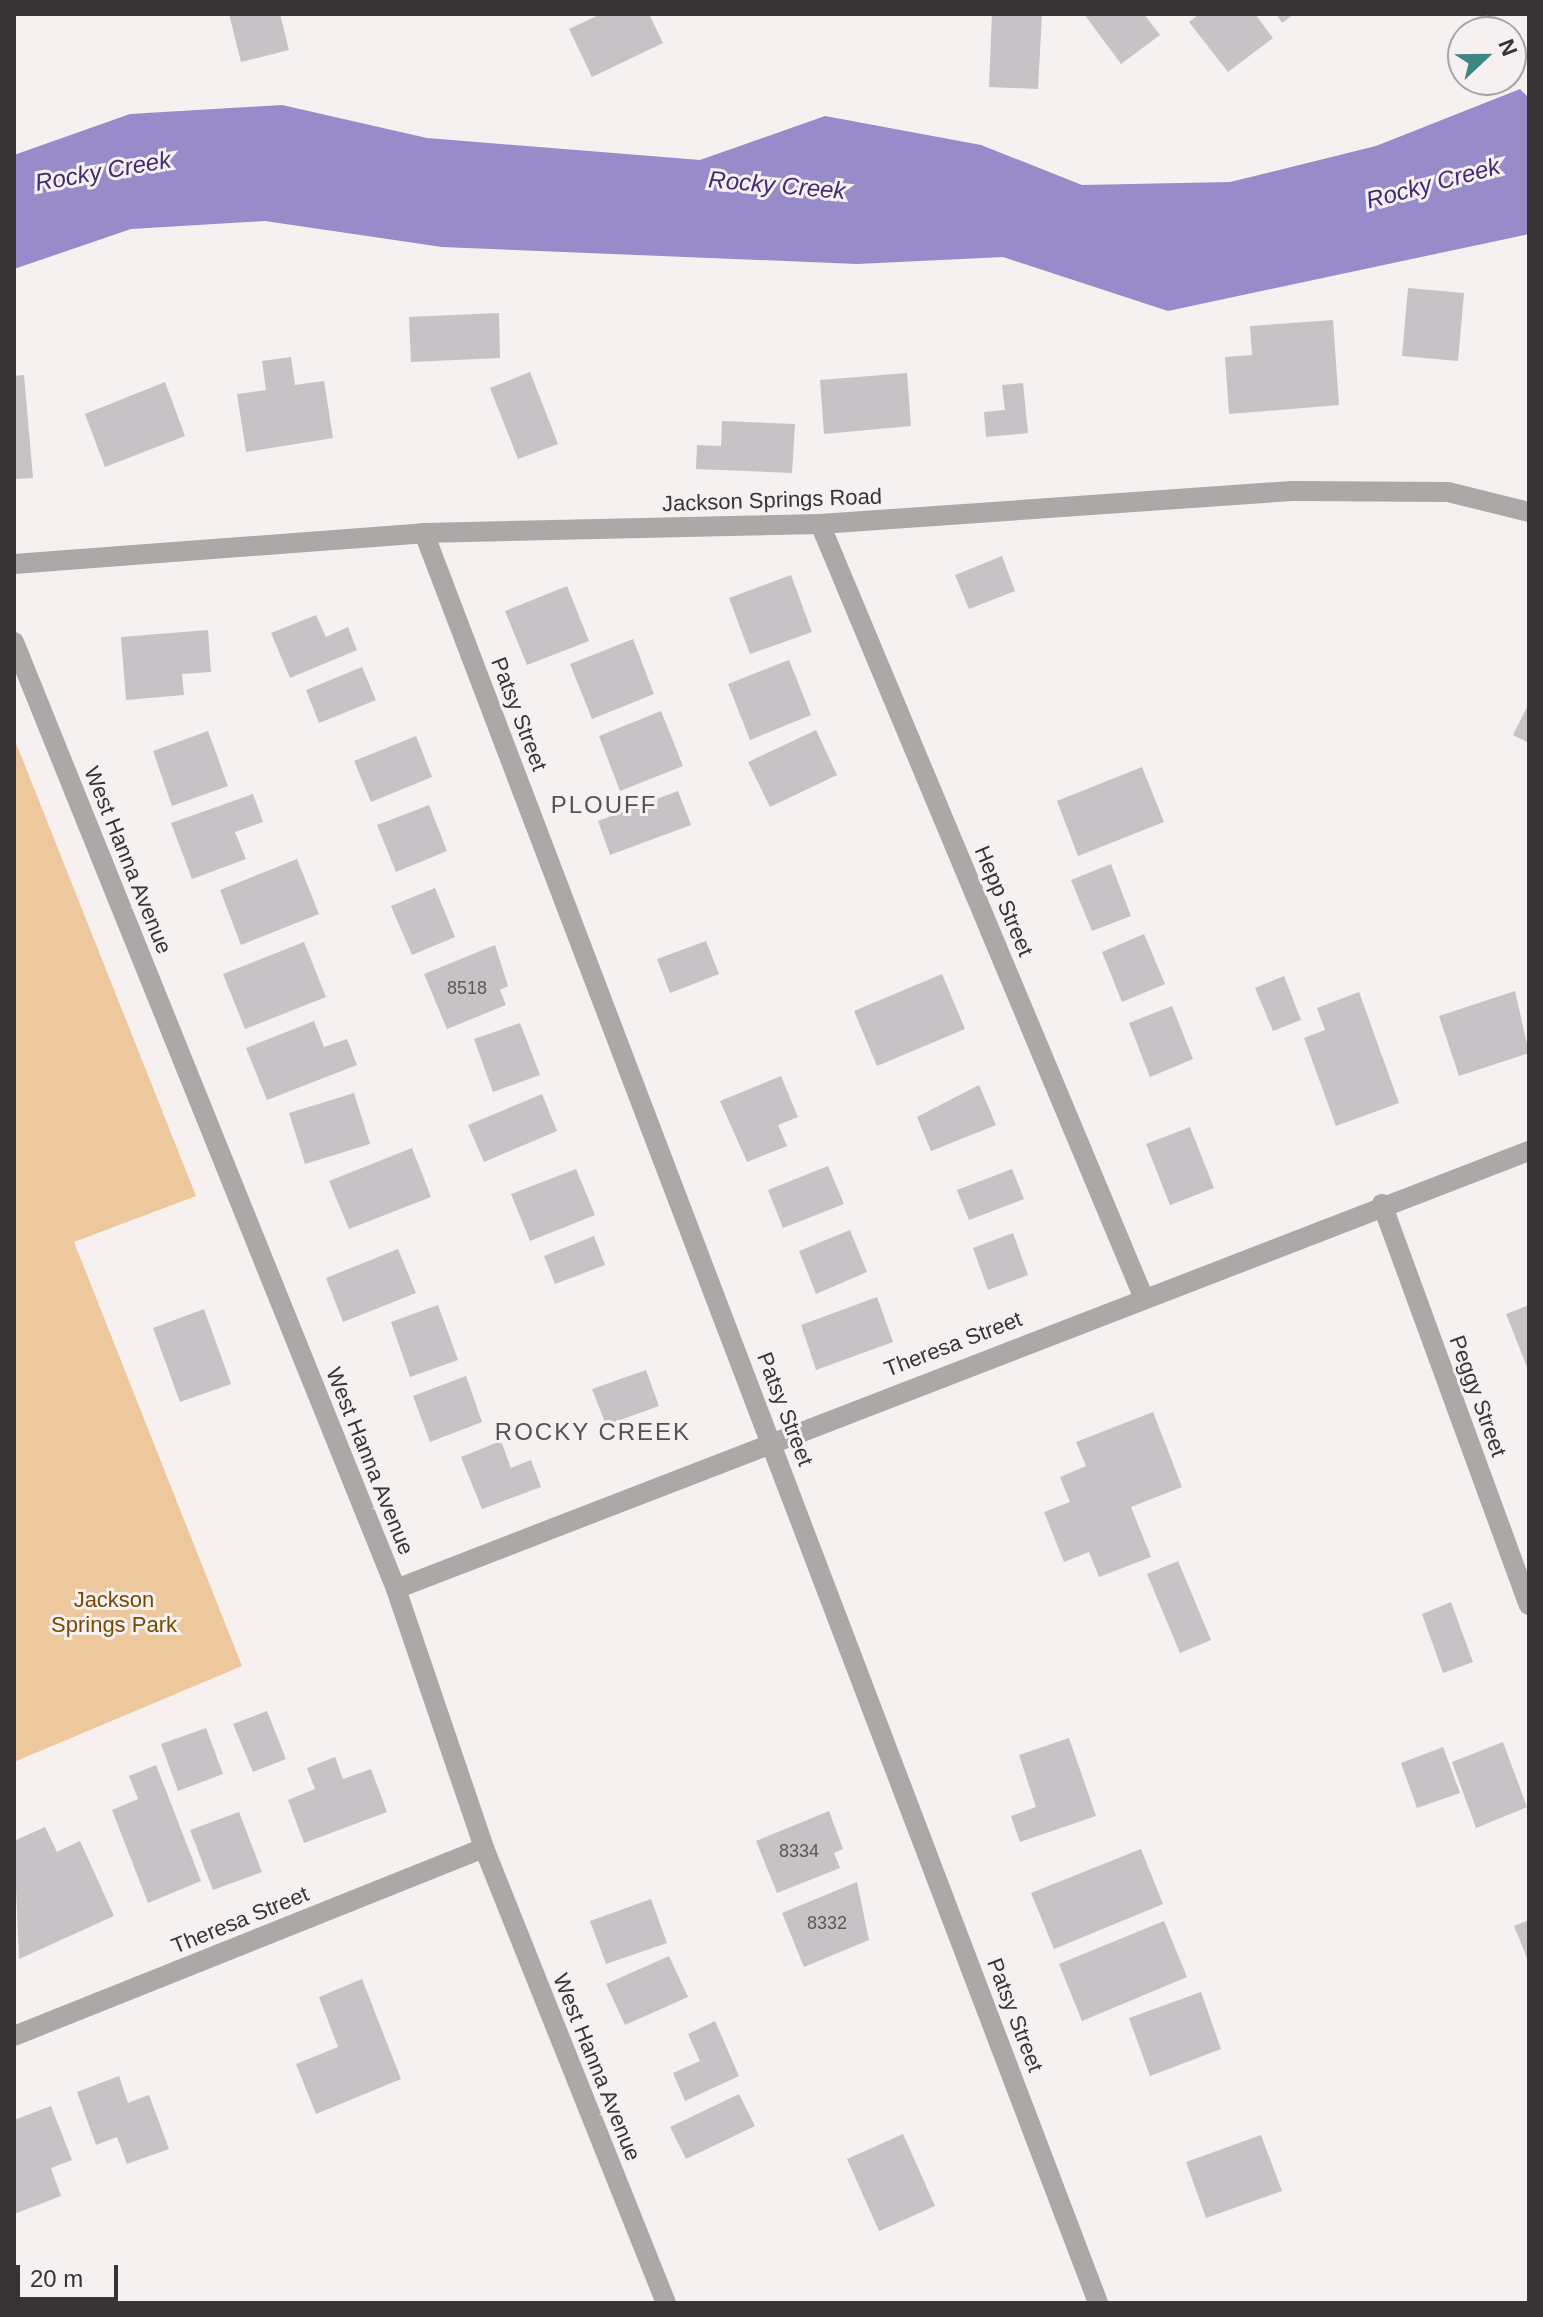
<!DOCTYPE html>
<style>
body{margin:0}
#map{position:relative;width:1543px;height:2317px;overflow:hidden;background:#f6f0f1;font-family:Arial,sans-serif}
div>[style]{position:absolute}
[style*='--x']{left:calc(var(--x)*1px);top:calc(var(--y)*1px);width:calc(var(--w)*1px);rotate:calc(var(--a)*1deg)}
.green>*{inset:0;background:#edc89c}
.water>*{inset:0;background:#988bc9}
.building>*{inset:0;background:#c7c2c6}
.minor>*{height:20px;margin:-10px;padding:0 10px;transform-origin:10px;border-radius:10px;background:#aba8a7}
span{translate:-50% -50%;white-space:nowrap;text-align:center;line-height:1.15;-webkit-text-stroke:6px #f6f0f1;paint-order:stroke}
.number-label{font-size:18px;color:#5a5859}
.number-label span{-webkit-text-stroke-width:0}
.street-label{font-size:22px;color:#363435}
.park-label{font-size:22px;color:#764a00}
.water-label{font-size:24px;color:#412a74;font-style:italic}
.neighbourhood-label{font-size:24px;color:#565152;letter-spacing:2px}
.frame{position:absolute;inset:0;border:16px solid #363435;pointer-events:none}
.north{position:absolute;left:1447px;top:16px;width:80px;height:80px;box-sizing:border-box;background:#f6f0f1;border:2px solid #a9a5a6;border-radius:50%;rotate:68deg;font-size:22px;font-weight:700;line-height:32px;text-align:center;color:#363435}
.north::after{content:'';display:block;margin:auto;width:28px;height:36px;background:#3e8682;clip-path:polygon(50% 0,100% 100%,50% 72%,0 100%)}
.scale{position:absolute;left:16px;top:2265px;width:102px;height:36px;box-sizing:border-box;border:4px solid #363435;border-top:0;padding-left:10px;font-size:24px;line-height:28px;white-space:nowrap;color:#363435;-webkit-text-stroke:6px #f6f0f1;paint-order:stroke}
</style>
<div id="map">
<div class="green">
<i style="clip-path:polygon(14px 738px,196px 1196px,74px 1242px,242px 1666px,14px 1762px)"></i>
</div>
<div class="water">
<i style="clip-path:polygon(1520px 89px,1529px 98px,1529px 234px,1168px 311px,1003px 257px,857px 264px,442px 247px,265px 221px,131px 229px,14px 269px,14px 155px,130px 114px,282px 105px,427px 138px,700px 160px,825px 116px,981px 145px,1082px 185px,1230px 182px,1376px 146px)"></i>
</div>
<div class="building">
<i style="clip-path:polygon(229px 14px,280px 14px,289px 50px,241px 62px)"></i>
<i style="clip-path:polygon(601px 14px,649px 14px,663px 43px,592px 77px,569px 29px)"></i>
<i style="clip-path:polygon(992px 14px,1042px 14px,1038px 89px,989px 87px)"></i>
<i style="clip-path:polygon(1084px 14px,1144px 14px,1160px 35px,1121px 64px)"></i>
<i style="clip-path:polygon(1199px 14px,1255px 14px,1273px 38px,1228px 72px,1189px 22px)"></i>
<i style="clip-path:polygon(1276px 14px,1294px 14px,1282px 23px)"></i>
<i style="clip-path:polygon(1408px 288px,1464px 293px,1458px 361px,1402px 356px)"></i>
<i style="clip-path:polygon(499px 313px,500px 358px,411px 362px,409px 317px)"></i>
<i style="clip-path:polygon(1333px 320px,1339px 405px,1229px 414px,1225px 357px,1252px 355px,1250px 326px)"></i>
<i style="clip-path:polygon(291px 357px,295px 385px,324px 381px,333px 438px,246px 452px,237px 394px,266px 390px,262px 361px)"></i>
<i style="clip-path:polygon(530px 372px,558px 444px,518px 459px,490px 388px)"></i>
<i style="clip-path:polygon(907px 373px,911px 426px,824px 434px,820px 380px)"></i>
<i style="clip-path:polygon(24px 375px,33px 478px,14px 479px,14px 376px)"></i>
<i style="clip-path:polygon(165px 382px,185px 436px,105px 467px,85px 414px)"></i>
<i style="clip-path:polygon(1023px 383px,1028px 433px,986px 437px,984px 412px,1005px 410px,1002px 385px)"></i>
<i style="clip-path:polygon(722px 421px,795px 424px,792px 473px,696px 469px,697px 445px,721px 446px)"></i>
<i style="clip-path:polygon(1002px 556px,1015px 591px,969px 609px,955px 575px)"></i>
<i style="clip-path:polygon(791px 575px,812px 632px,750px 654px,729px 598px)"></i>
<i style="clip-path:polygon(567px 586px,589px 641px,527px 665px,505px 611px)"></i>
<i style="clip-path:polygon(316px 615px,326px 637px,348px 627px,357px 650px,290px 678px,271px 633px)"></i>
<i style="clip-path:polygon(208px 630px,211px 672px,182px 674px,184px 695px,126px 700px,121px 637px)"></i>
<i style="clip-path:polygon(633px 639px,654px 694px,592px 719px,570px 664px)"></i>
<i style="clip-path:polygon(789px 660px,811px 715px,750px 740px,728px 684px)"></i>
<i style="clip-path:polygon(362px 667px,376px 700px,319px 723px,306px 690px)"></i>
<i style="clip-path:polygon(1529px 703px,1529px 743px,1513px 735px)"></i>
<i style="clip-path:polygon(661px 711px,683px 766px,620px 791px,599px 736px)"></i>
<i style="clip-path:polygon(816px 730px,837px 775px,770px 807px,748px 762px)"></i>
<i style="clip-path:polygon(208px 731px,228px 786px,172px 806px,153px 751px)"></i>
<i style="clip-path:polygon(416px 736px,432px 777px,371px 802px,354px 761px)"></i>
<i style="clip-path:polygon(1142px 767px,1164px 822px,1078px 856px,1057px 801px)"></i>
<i style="clip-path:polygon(678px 791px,691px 825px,610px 855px,598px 821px)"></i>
<i style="clip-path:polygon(253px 794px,263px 822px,235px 832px,246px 859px,192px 879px,171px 823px)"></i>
<i style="clip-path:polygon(429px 805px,447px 851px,396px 872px,377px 825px)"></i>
<i style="clip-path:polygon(297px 859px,319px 914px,241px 945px,220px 890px)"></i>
<i style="clip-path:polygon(1111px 864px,1131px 916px,1092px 931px,1071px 880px)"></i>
<i style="clip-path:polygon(435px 888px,455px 937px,412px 955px,391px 906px)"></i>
<i style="clip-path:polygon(1144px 934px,1165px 984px,1122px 1002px,1102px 952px)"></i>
<i style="clip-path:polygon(706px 941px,719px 974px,670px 993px,657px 959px)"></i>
<i style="clip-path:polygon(304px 942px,326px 997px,245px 1029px,223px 974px)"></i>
<i style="clip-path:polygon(495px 945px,508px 986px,500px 990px,506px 1005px,447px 1029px,424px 974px)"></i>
<i style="clip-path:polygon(942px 974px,965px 1029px,877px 1066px,854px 1011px)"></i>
<i style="clip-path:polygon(1284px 976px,1301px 1020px,1273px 1031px,1255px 988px)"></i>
<i style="clip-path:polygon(1515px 991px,1529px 1053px,1459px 1076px,1439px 1016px)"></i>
<i style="clip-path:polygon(1359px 992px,1399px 1103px,1336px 1126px,1304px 1038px,1325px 1030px,1317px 1008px)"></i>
<i style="clip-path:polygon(1172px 1006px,1193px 1059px,1150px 1077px,1129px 1023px)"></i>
<i style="clip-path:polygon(314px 1021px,324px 1047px,347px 1039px,357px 1065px,267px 1100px,246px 1048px)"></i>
<i style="clip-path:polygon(520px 1023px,540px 1075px,493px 1092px,474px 1039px)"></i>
<i style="clip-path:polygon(781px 1076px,798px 1117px,778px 1125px,787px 1146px,747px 1162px,720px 1101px)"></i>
<i style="clip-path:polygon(979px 1085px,996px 1125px,931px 1151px,917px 1117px)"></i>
<i style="clip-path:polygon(354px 1093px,370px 1144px,305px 1164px,289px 1113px)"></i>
<i style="clip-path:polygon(542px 1094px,557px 1131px,484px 1162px,468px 1125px)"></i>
<i style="clip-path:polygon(1190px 1127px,1214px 1188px,1170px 1205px,1146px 1144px)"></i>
<i style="clip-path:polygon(412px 1148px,431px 1197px,349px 1229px,329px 1181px)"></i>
<i style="clip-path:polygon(828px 1166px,844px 1204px,783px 1228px,768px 1190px)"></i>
<i style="clip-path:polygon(576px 1169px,595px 1215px,530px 1241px,511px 1194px)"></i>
<i style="clip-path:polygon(1012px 1169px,1024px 1199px,969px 1220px,957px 1190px)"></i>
<i style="clip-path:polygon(850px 1230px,867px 1272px,816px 1294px,799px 1251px)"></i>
<i style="clip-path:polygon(1013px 1233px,1028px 1275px,988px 1290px,973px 1248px)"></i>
<i style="clip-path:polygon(594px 1236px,605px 1265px,555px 1284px,544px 1256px)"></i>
<i style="clip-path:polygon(398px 1249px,416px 1293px,343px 1322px,326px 1278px)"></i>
<i style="clip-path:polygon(877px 1297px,893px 1342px,816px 1370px,801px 1325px)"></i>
<i style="clip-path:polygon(438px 1305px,458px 1360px,410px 1377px,391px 1322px)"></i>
<i style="clip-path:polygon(1529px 1305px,1529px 1372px,1506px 1314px)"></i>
<i style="clip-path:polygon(204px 1309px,231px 1384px,180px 1402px,153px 1328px)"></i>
<i style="clip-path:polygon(646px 1370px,659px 1406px,606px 1425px,592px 1389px)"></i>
<i style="clip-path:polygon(466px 1376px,482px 1422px,430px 1442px,413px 1396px)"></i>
<i style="clip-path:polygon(1153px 1412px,1182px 1487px,1131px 1507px,1151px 1557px,1099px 1577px,1089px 1552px,1064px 1562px,1044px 1512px,1070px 1502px,1060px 1477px,1086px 1466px,1076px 1442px)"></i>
<i style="clip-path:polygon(501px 1441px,511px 1468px,531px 1460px,541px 1487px,482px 1509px,461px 1457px)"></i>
<i style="clip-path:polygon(1178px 1561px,1211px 1640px,1180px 1653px,1147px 1574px)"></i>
<i style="clip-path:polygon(1451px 1602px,1473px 1662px,1443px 1673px,1422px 1614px)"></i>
<i style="clip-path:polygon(267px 1711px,286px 1759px,253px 1772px,233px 1724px)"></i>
<i style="clip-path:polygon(206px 1728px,223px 1774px,178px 1791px,161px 1744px)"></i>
<i style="clip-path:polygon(1069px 1738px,1096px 1816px,1020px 1842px,1011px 1816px,1036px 1807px,1019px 1755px)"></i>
<i style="clip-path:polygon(1503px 1742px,1527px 1807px,1476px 1828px,1452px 1762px)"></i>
<i style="clip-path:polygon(1443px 1747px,1460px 1793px,1417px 1808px,1401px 1763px)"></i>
<i style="clip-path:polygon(335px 1757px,343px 1779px,371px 1769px,387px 1812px,304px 1843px,288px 1800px,315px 1789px,307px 1768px)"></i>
<i style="clip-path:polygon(156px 1765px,201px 1881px,148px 1903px,112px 1810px,138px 1799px,129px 1776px)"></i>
<i style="clip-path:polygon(829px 1811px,843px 1849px,834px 1853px,840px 1868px,777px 1893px,756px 1841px)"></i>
<i style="clip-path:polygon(239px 1812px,262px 1872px,213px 1890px,190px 1830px)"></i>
<i style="clip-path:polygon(45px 1827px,57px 1852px,80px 1841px,114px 1916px,19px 1959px,14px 1841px)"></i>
<i style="clip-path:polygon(1141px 1849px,1163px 1904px,1054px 1949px,1031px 1893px)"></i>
<i style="clip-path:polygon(857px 1882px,869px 1940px,804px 1967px,782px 1913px)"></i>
<i style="clip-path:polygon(651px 1899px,667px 1943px,606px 1964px,590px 1921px)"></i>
<i style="clip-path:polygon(1529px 1920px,1529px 1963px,1514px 1926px)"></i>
<i style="clip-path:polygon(1164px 1921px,1187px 1977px,1082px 2021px,1059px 1964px)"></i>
<i style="clip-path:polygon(669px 1956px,688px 1997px,625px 2025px,606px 1984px)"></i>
<i style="clip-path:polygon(362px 1979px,401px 2079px,316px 2114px,296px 2064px,338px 2047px,319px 1997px)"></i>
<i style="clip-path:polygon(1201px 1992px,1221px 2049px,1150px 2076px,1129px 2018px)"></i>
<i style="clip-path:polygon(715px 2021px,739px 2076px,685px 2101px,673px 2073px,700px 2061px,688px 2034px)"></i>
<i style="clip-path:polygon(119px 2076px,128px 2103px,149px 2095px,169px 2149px,127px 2164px,117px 2137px,96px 2145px,77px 2092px)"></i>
<i style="clip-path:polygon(739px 2094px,755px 2126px,686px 2159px,670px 2127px)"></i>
<i style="clip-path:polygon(51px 2106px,72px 2160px,51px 2168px,61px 2196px,14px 2214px,14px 2120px)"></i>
<i style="clip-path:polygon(903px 2134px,935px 2206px,879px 2231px,847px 2159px)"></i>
<i style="clip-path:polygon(1261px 2135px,1282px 2191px,1206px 2218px,1186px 2162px)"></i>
</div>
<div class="minor">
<i style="--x:820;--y:524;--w:837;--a:67.3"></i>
<i style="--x:424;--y:533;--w:1894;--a:69.15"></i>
<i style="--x:14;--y:564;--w:411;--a:-4.3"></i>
<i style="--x:424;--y:533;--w:396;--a:-1.3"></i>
<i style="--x:820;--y:524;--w:473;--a:-4"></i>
<i style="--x:1292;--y:491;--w:156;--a:0.4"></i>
<i style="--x:1448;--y:492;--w:83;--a:13.9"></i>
<i style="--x:14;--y:642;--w:1021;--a:68.03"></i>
<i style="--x:396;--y:1589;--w:274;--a:71.2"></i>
<i style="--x:484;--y:1848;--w:490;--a:68.2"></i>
<i style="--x:1382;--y:1204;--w:427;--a:69.9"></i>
<i style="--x:396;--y:1589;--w:1215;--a:-21.14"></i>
<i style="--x:14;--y:2036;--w:506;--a:-21.8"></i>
</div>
<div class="number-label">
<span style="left:467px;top:988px">8518</span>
<span style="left:799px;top:1851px">8334</span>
<span style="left:827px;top:1923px">8332</span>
</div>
<div class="street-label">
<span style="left:772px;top:500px;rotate:-2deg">Jackson Springs Road</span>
<span style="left:519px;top:714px;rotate:69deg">Patsy Street</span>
<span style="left:128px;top:860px;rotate:68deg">West Hanna Avenue</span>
<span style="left:1004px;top:901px;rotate:67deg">Hepp Street</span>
<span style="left:953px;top:1344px;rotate:-21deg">Theresa Street</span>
<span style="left:1478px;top:1396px;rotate:70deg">Peggy Street</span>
<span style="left:785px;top:1409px;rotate:69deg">Patsy Street</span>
<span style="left:370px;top:1461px;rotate:68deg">West Hanna Avenue</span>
<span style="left:240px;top:1920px;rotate:-22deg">Theresa Street</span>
<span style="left:1015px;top:2015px;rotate:69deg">Patsy Street</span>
<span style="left:597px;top:2067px;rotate:68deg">West Hanna Avenue</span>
</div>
<div class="park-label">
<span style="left:114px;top:1612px">Jackson<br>Springs Park</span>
</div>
<div class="water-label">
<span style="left:103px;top:171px;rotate:-10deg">Rocky Creek</span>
<span style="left:1433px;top:183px;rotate:-15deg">Rocky Creek</span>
<span style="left:777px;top:185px;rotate:5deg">Rocky Creek</span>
</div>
<div class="neighbourhood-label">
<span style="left:604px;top:805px">PLOUFF</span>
<span style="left:593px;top:1432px">ROCKY CREEK</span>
</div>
<div class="frame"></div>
<div class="north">N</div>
<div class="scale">20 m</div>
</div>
